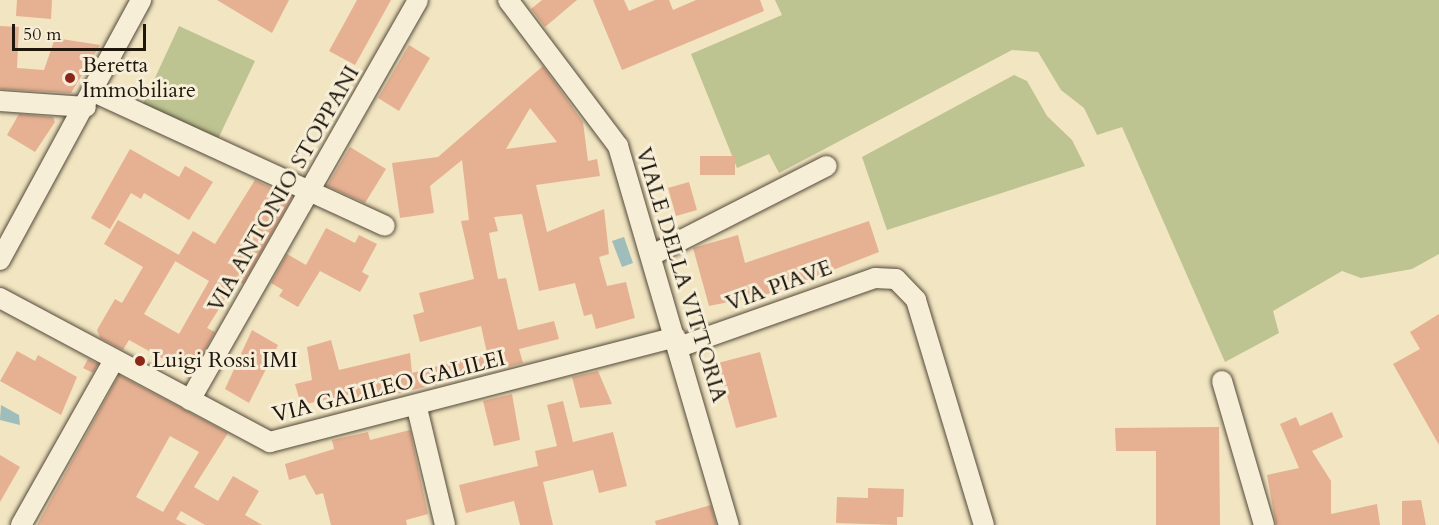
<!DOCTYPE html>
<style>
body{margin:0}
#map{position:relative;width:1439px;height:525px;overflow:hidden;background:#f2e5c1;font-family:Cardo,serif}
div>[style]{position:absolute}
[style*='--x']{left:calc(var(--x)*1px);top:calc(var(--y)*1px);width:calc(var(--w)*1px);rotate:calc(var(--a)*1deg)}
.green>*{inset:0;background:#bdc391}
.water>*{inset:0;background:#9ebdbb}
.building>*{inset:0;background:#e6b192}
.roads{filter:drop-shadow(0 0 2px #534a3b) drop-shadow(0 0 2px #534a3b)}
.minor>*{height:20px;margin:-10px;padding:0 10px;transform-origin:10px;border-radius:10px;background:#f7eed7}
.dots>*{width:16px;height:16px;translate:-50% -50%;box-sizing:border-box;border:3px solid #f7eed7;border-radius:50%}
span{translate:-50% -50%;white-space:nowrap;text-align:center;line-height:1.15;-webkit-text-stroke:6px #f7eed7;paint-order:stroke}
.poi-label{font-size:22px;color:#1e170e}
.left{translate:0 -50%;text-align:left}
.street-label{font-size:22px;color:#1e170e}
.scale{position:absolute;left:12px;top:24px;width:134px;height:27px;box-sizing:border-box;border:3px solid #1e170e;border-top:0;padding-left:8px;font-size:18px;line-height:21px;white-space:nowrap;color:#1e170e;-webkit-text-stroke:4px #f7eed7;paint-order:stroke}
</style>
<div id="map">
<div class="green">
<i style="clip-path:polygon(775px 0,1439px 0,1439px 254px,1412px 269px,1361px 278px,1342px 271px,1273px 311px,1279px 333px,1225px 362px,1122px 127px,1097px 135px,1084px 108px,1061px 90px,1038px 52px,1012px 50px,779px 173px,769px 154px,737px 168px,691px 54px,782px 15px)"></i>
<i style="clip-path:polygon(179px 26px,255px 61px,217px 141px,142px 106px)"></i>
<i style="clip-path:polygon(1014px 75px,1027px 81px,1047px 116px,1072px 140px,1085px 166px,887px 230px,862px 157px)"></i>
</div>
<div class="water">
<i style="clip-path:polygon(624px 237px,633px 263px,622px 267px,612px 241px)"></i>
<i style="clip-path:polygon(1px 405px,19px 415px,20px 425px,0 420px)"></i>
</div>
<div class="building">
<i style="clip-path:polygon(17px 0,52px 0,51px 19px,16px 16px)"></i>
<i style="clip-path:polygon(217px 0,289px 0,272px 33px)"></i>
<i style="clip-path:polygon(357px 0,391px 0,355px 65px,329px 51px)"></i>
<i style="clip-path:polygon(542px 0,577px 0,545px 27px,531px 9px)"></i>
<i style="clip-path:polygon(593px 0,624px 0,629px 11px,655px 0,669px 0,673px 10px,696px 0,760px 0,764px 11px,622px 70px)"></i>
<i style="clip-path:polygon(0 26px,19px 27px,17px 68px,44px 70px,55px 38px,100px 45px,71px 93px,0 89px)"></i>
<i style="clip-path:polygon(409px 45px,430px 58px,399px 111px,378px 98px)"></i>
<i style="clip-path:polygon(evenodd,543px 66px,583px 122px,588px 161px,597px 159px,600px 176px,536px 185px,547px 232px,604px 209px,609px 254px,599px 257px,607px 286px,626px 282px,635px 318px,596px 329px,592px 314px,584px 316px,575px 283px,539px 291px,522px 214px,494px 217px,498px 231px,489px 233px,498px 279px,506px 278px,518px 330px,554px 321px,559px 339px,519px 349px,523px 363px,351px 405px,349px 395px,301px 405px,295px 384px,312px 380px,307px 347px,331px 340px,339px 370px,410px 353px,412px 373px,487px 353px,481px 326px,420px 342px,413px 315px,424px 312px,419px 293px,474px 279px,461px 221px,469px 220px,462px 160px,430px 186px,434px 213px,400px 218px,392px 163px,438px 157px,543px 66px,530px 108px,557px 142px,506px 149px,530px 108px)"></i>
<i style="clip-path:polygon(19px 114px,53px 117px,55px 122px,35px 152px,7px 135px)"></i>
<i style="clip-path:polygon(350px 147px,386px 169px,365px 203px,327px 186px)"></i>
<i style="clip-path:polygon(130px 149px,179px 177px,185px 166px,213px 182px,189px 220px,144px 193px,141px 199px,131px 193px,110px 229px,91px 218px)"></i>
<i style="clip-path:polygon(700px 156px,735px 156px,735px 175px,700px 175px)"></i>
<i style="clip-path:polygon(255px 180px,292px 198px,243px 284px,237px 280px,207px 328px,215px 332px,191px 374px,129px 340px,123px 350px,100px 338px,97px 330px,115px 299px,122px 303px,143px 267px,104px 244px,118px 220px,179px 255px,144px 314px,179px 334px,209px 281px,175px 261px,193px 231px,215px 244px)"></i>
<i style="clip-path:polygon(689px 182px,697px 210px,676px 216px,668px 188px)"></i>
<i style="clip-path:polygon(869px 221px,879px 252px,774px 293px,709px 306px,693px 248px,738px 235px,745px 263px)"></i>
<i style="clip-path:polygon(326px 228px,355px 243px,359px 235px,377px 244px,362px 272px,369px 276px,360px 292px,320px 271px,298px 307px,279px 296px,283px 290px,271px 283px,287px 254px,306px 265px)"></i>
<i style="clip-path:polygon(1439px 314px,1439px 445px,1393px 364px,1420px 349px,1410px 332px)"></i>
<i style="clip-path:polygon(252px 330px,278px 345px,249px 403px,225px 389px)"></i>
<i style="clip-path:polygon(17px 351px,35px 361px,38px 355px,77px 377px,61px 415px,0 381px)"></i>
<i style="clip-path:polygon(760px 352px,777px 417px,736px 428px,718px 363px)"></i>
<i style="clip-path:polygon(88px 359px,98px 364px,93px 373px,83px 368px)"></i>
<i style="clip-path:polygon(598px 371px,612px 404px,580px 408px,572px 377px)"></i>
<i style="clip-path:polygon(evenodd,119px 375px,228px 433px,194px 487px,218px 501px,233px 476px,259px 491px,245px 515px,262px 525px,205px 525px,181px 511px,176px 519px,187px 525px,37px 525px,119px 375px,170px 436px,199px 452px,163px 512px,136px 497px,170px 436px)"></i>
<i style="clip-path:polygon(512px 394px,520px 440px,494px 446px,483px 401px)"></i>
<i style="clip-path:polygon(563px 401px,573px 442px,613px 432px,627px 486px,599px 493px,593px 470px,543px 482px,553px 525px,520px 525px,514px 501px,466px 513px,459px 485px,538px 466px,535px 451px,557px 446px,547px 405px)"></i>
<i style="clip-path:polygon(1332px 412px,1343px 437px,1312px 451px,1331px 481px,1331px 514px,1377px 504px,1380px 525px,1276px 525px,1267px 475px,1299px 468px,1280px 424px,1296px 417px,1300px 426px)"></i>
<i style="clip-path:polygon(1219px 427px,1220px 525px,1156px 525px,1156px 451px,1116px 451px,1115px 428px)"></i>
<i style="clip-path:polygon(410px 430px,428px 514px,406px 520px,407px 525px,331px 525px,323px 493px,316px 495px,305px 475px,289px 480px,285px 464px,334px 449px,332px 440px,368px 432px,370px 440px)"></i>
<i style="clip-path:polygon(0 455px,20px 467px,0 502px)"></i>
<i style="clip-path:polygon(868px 488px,904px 489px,903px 517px,897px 517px,897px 525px,836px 523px,837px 497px,868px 498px)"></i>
<i style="clip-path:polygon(1421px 500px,1426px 525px,1402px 525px,1402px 501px)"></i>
<i style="clip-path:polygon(711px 505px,716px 525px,656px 525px,655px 521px)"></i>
</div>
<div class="roads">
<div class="minor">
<i style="--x:508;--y:0;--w:183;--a:53"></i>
<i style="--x:618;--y:146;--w:395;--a:73.7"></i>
<i style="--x:94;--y:92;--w:320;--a:24.7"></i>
<i style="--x:0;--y:101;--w:86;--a:4"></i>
<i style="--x:652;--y:255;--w:196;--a:-27"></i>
<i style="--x:0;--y:260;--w:296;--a:-61.5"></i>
<i style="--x:0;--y:298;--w:306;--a:28.1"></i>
<i style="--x:270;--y:442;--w:419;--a:-14.5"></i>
<i style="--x:679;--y:347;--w:208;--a:-19.4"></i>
<i style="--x:875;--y:278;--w:21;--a:3"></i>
<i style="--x:896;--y:279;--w:29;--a:46"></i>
<i style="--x:916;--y:300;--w:235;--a:73.2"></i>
<i style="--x:1222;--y:381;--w:150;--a:73.7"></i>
<i style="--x:190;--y:400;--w:460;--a:-60.3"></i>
<i style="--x:417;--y:408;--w:120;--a:76.5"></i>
<i style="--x:21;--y:525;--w:189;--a:-60.6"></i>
</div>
</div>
<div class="dots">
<i style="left:70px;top:78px;background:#8f2418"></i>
<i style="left:140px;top:361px;background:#8f2418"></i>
</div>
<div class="poi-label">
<span class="left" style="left:82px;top:78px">Beretta<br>Immobiliare</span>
<span class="left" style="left:152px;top:361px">Luigi Rossi IMI</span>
</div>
<div class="street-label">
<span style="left:284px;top:189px;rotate:-60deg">VIA ANTONIO STOPPANI</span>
<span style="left:681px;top:275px;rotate:73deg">VIALE DELLA VITTORIA</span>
<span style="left:779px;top:286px;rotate:-20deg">VIA PIAVE</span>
<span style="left:389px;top:387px;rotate:-14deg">VIA GALILEO GALILEI</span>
</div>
<div class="scale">50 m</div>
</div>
